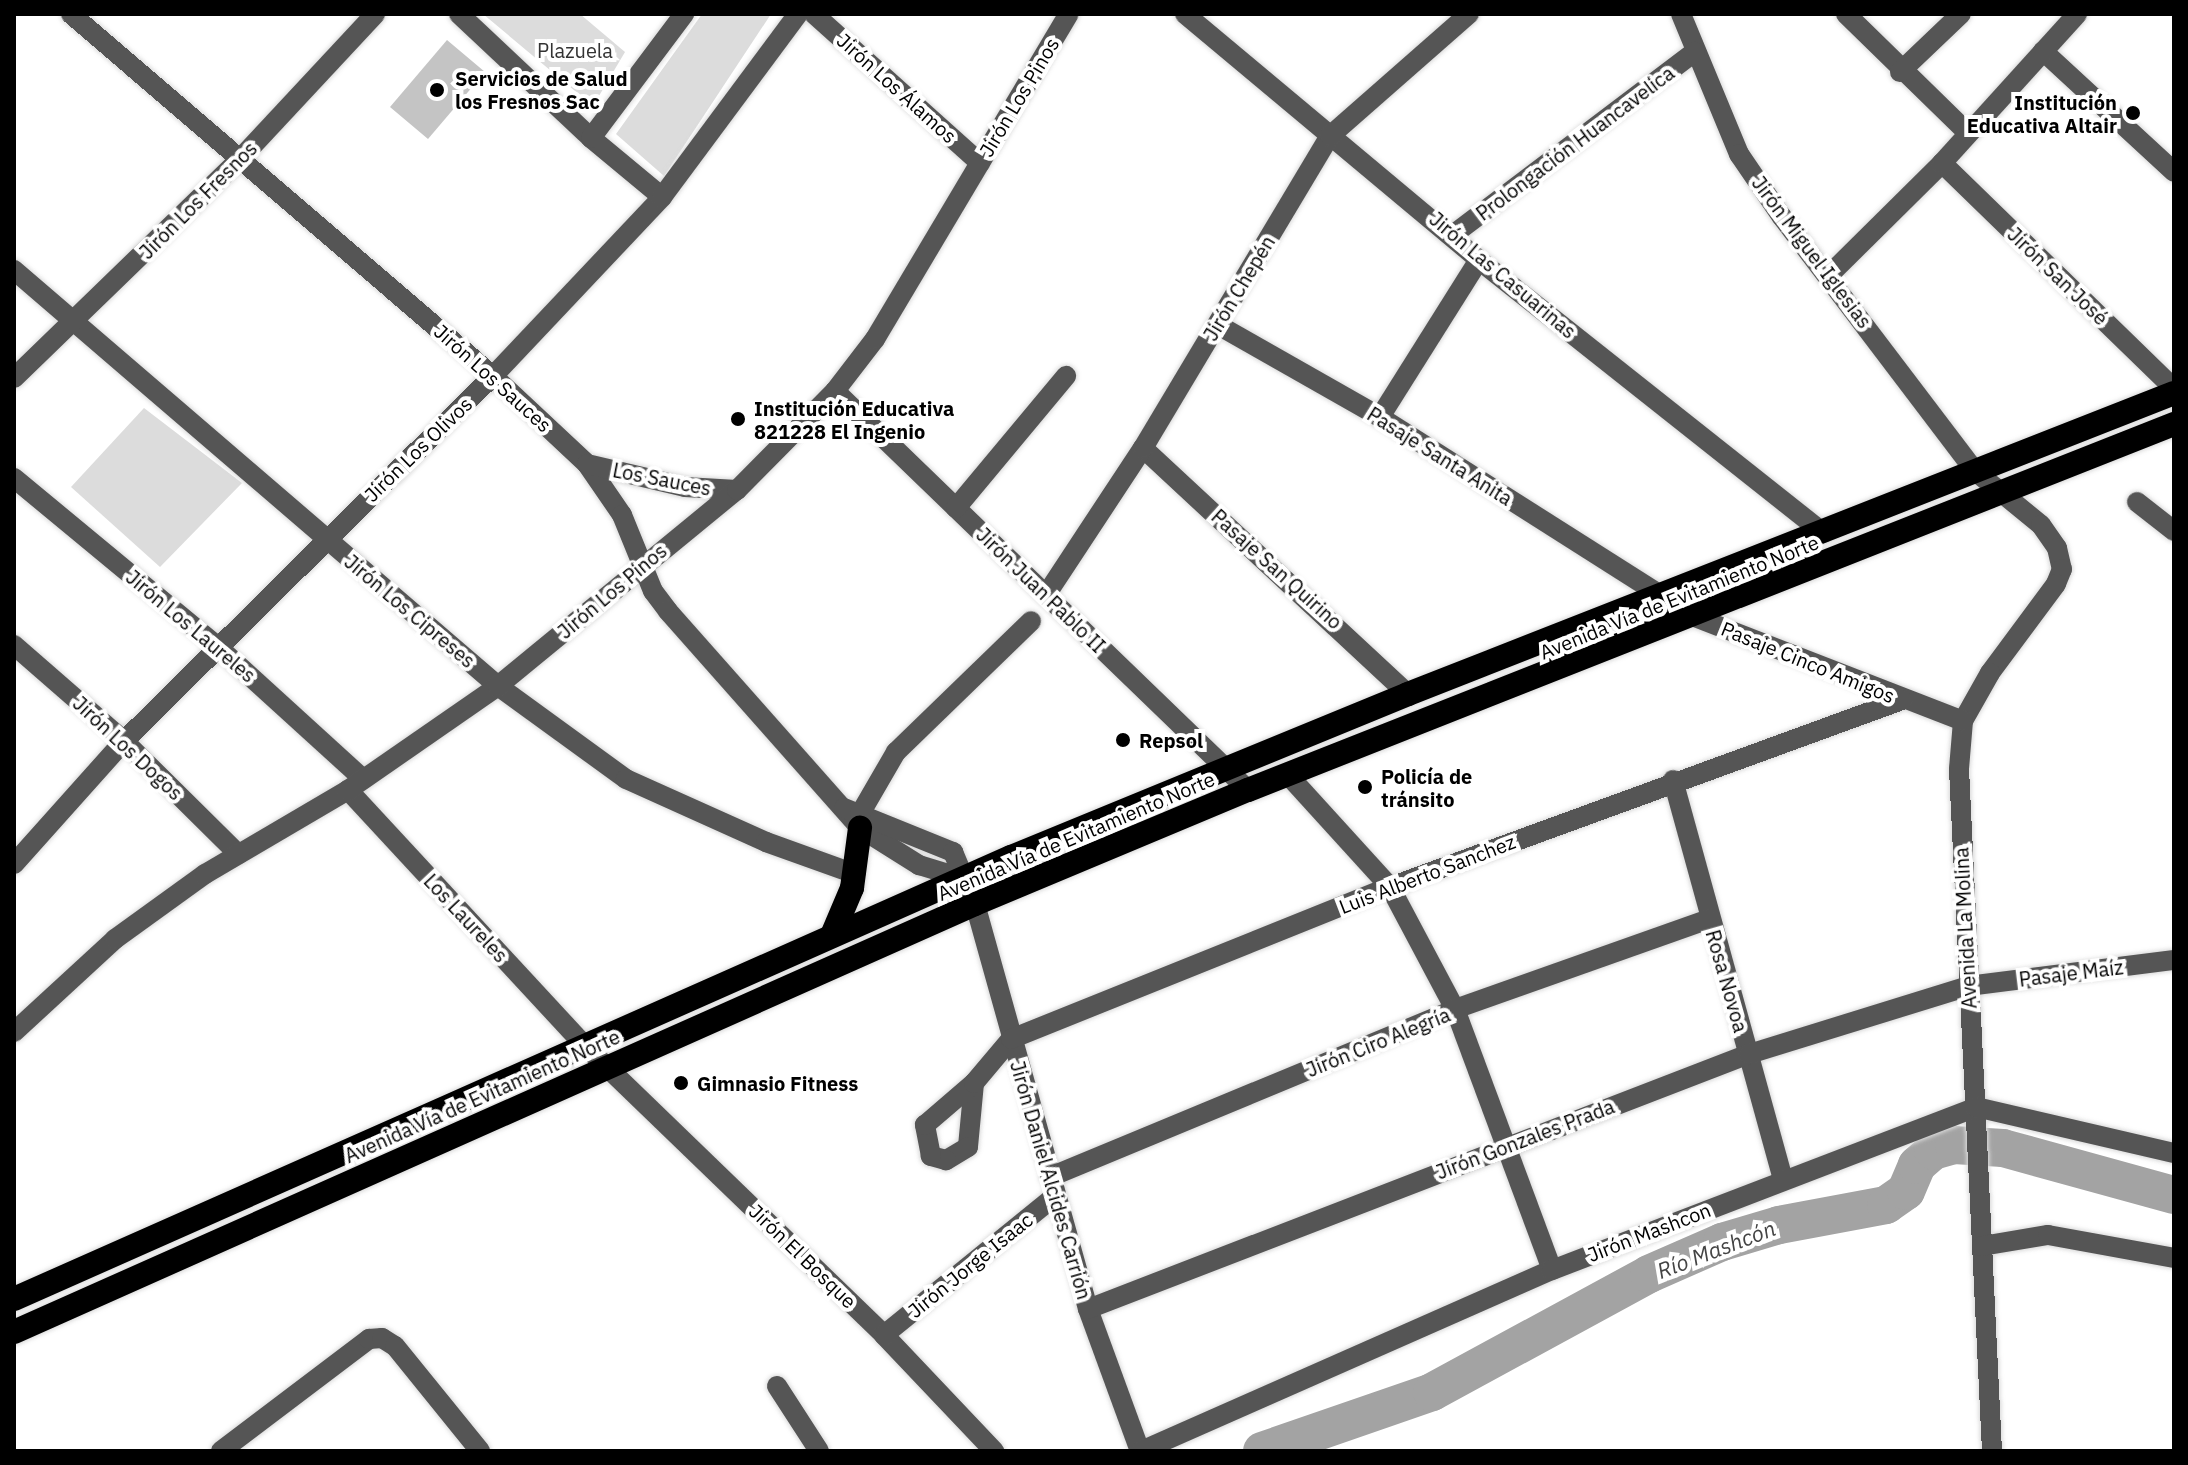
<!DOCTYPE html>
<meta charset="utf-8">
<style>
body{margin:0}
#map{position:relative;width:2188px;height:1465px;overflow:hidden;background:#fff;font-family:"IBM Plex Sans",sans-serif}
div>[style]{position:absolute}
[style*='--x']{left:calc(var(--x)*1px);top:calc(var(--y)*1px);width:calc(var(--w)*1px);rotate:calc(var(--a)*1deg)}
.green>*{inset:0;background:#dcdcdc}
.river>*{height:38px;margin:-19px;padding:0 19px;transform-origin:19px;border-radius:19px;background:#a3a3a3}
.building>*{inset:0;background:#c4c4c4}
.roads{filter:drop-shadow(0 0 2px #dbdbdb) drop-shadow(0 0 2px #dbdbdb)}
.minor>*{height:20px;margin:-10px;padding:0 10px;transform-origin:10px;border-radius:10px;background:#555}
.highway>*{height:24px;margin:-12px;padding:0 12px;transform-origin:12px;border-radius:12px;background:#000}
.dots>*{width:22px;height:22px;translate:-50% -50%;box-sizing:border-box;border:4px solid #fff;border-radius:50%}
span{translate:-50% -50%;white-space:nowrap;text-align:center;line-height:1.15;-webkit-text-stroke:8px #fff;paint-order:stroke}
.park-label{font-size:20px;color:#333}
.poi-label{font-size:20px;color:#000;font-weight:700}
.left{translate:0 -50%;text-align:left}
.right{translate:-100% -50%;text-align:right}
.street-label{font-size:20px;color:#000}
.water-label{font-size:22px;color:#444;font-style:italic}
.frame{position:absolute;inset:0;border:16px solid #000;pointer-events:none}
</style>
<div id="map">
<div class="green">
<i style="clip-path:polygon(483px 14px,580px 14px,625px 52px,593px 106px)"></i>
<i style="clip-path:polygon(702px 14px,771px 14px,664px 176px,616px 134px)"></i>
<i style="clip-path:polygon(144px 408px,242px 483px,160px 567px,71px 487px)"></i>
</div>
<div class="river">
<i style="--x:1262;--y:1451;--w:180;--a:-19.1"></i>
<i style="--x:1432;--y:1392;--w:247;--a:-28.5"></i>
<i style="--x:1649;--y:1274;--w:80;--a:-23.7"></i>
<i style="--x:1722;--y:1242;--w:59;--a:-16.6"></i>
<i style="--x:1779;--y:1225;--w:109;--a:-10.6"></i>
<i style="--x:1886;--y:1205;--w:24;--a:-35"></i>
<i style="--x:1906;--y:1191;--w:28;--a:-67"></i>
<i style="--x:1917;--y:1165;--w:21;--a:-41"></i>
<i style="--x:1933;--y:1151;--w:22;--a:-16"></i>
<i style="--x:1954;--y:1145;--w:49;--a:3.5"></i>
<i style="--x:2003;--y:1148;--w:177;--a:15.4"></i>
</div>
<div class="building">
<i style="clip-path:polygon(447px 40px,485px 72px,428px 139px,390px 107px)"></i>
</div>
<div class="roads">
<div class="minor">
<i style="--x:71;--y:14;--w:556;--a:40.62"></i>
<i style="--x:493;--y:376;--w:129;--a:43.1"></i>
<i style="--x:587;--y:464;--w:62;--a:55.5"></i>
<i style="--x:622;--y:515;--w:82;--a:67.8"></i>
<i style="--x:653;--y:591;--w:25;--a:53"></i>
<i style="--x:668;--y:611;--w:290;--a:48.5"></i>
<i style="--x:860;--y:828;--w:70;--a:32.1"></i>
<i style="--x:919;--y:865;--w:48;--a:16.9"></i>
<i style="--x:459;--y:14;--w:181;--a:43.2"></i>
<i style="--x:591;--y:138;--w:92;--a:39.7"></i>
<i style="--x:814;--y:14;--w:223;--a:41.9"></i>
<i style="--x:1185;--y:14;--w:383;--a:39.9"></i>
<i style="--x:1479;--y:260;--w:439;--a:38.4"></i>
<i style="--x:1681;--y:14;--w:152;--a:67.5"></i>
<i style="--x:1739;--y:154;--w:76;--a:55.7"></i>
<i style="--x:1782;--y:217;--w:319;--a:52.8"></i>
<i style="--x:1975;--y:471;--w:85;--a:39.3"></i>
<i style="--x:2041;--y:525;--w:28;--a:55"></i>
<i style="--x:2057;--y:548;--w:22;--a:77"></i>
<i style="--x:2062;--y:569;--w:16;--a:112"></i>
<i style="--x:2056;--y:584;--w:111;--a:126.6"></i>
<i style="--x:1990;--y:673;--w:55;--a:119.4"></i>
<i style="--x:1963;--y:721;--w:48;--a:94.8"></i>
<i style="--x:1959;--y:769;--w:683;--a:87.23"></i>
<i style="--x:1846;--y:14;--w:169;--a:44.3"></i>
<i style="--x:2043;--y:51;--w:178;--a:42.7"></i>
<i style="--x:1900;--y:72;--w:84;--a:-43.6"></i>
<i style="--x:591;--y:138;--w:155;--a:-53.1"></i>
<i style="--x:1942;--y:163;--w:324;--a:44.2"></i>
<i style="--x:1454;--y:234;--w:302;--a:-37.1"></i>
<i style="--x:14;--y:270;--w:638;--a:40.68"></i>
<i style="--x:498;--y:686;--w:158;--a:36"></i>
<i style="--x:626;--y:779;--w:154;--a:24.2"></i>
<i style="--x:766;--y:842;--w:95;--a:19.8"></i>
<i style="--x:1829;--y:275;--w:159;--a:-44.7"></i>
<i style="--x:1942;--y:163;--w:201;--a:-47.8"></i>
<i style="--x:1218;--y:325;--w:186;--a:29.6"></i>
<i style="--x:1380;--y:417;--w:373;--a:32.4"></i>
<i style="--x:1695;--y:617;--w:287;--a:21.2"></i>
<i style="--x:14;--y:378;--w:315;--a:-44.1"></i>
<i style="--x:240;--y:159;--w:198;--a:-47"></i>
<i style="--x:835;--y:391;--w:574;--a:44.01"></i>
<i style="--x:1380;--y:417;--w:186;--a:-57.8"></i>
<i style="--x:1143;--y:448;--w:362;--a:42.9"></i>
<i style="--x:587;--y:464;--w:101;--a:13.2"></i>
<i style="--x:685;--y:487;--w:52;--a:3.3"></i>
<i style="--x:14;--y:478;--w:265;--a:39.6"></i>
<i style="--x:218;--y:647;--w:196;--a:42.3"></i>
<i style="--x:2137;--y:502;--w:47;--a:38.1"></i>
<i style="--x:956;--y:508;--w:172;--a:-50.2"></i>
<i style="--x:1046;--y:595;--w:176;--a:-56.6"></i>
<i style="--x:1143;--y:448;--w:364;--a:-59.1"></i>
<i style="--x:1330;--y:136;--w:185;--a:-41.3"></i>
<i style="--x:14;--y:645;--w:146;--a:41.1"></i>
<i style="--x:124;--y:741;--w:161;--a:44.7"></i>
<i style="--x:1288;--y:775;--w:151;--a:47.7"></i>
<i style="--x:1390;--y:887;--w:138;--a:62"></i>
<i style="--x:1455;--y:1009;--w:278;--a:69.6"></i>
<i style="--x:1673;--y:780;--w:415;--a:74.6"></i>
<i style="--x:348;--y:790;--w:347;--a:47.2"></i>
<i style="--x:584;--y:1045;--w:417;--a:44"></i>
<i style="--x:884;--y:1335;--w:160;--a:46.5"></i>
<i style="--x:844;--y:808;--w:118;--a:22"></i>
<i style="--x:953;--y:852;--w:56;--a:67.1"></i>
<i style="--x:975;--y:904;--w:420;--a:74.4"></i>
<i style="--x:1088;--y:1309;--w:151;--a:69.9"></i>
<i style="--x:860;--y:814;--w:72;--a:-59.9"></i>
<i style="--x:896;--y:752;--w:188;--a:-44.1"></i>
<i style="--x:14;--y:864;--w:165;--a:-48.2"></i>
<i style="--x:124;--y:741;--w:519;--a:-44.69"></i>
<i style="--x:493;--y:376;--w:246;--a:-46.6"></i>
<i style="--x:662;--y:197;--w:228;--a:-53.4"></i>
<i style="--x:14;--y:1032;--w:137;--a:-42.6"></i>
<i style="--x:115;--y:939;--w:111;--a:-35.8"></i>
<i style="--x:205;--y:874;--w:166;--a:-30.4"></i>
<i style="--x:348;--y:790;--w:183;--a:-34.7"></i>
<i style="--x:498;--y:686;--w:309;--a:-39.4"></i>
<i style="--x:737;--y:490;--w:139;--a:-45.3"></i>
<i style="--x:835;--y:391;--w:66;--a:-52.4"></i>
<i style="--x:875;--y:339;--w:378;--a:-59.2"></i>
<i style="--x:974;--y:1083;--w:64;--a:95.4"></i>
<i style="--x:968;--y:1147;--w:26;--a:149"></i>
<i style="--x:946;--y:1160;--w:16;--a:-165"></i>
<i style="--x:931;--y:1156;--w:32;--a:-101"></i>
<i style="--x:925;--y:1125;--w:65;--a:-40.6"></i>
<i style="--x:974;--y:1083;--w:57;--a:-49.9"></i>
<i style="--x:1011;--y:1039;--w:408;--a:-21.9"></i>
<i style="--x:1390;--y:887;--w:545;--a:-20.06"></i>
<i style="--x:1050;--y:1177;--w:438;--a:-22.5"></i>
<i style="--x:1455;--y:1009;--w:269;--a:-19.5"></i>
<i style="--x:1982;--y:1246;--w:67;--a:-9.5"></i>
<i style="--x:2048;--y:1235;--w:128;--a:10.3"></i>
<i style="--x:1088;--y:1309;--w:708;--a:-21.1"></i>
<i style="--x:1749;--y:1054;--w:229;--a:-17.2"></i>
<i style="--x:1968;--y:986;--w:208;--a:-7.2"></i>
<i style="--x:884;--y:1335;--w:220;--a:-39.1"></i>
<i style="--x:777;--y:1386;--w:77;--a:57.1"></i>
<i style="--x:221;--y:1451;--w:186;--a:-37.1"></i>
<i style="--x:369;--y:1339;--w:13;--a:-4"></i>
<i style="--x:382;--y:1338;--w:15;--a:32"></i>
<i style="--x:395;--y:1346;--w:135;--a:51"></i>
<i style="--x:1141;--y:1451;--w:449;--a:-23.8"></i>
<i style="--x:1552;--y:1270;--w:454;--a:-21"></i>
<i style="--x:1976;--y:1107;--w:203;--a:13.1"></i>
</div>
<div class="highway">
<i style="--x:833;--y:933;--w:49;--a:-67.1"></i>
<i style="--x:852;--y:888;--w:61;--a:-82.4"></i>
<i style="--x:14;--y:1299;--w:1091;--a:-23.91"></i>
<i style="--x:1011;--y:857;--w:429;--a:-22.3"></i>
<i style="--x:1408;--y:694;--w:823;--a:-21.45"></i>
<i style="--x:14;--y:1332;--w:1052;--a:-24.01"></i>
<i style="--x:975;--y:904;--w:296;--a:-22.7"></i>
<i style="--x:1248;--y:790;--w:996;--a:-21.57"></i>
</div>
</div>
<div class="dots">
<i style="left:437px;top:90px;background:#000"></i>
<i style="left:2133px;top:113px;background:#000"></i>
<i style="left:738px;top:419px;background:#000"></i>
<i style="left:1123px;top:740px;background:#000"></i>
<i style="left:1365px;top:787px;background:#000"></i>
<i style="left:681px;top:1083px;background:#000"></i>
</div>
<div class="park-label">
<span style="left:575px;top:50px">Plazuela</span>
</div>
<div class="poi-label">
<span class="left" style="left:455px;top:90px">Servicios de Salud<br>los Fresnos Sac</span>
<span class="right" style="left:2117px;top:114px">Institución<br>Educativa Altair</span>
<span class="left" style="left:754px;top:420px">Institución Educativa<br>821228 El Ingenio</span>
<span class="left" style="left:1139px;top:740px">Repsol</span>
<span class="left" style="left:1381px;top:788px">Policía de<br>tránsito</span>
<span class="left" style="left:697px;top:1083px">Gimnasio Fitness</span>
</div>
<div class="street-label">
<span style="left:897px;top:88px;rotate:42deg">Jirón Los Álamos</span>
<span style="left:1019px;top:97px;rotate:-59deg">Jirón Los Pinos</span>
<span style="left:1575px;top:143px;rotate:-37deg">Prolongación Huancavelica</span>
<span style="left:198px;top:200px;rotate:-45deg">Jirón Los Fresnos</span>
<span style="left:1812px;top:252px;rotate:53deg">Jirón Miguel Iglesias</span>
<span style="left:1503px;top:275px;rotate:40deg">Jirón Las Casuarinas</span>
<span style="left:2058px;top:276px;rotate:44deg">Jirón San José</span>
<span style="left:1239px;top:288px;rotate:-59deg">Jirón Chepén</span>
<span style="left:493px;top:378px;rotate:42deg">Jirón Los Sauces</span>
<span style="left:418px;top:449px;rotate:-44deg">Jirón Los Olivos</span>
<span style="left:1440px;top:456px;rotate:32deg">Pasaje Santa Anita</span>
<span style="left:662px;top:479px;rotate:11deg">Los Sauces</span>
<span style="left:1277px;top:569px;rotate:42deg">Pasaje San Quirino</span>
<span style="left:1041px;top:590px;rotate:44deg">Jirón Juan Pablo II</span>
<span style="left:612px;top:591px;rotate:-40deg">Jirón Los Pinos</span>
<span style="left:1679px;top:597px;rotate:-22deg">Avenida Vía de Evitamiento Norte</span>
<span style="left:410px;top:611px;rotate:40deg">Jirón Los Cipreses</span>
<span style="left:191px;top:626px;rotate:40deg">Jirón Los Laureles</span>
<span style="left:1808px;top:662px;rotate:22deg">Pasaje Cinco Amigos</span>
<span style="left:128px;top:748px;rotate:43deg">Jirón Los Dogos</span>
<span style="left:1076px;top:836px;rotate:-23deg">Avenida Vía de Evitamiento Norte</span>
<span style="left:1427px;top:874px;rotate:-21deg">Luis Alberto Sanchez</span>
<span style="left:466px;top:918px;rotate:47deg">Los Laureles</span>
<span style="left:1965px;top:928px;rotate:-93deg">Avenida La Molina</span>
<span style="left:2071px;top:973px;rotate:-7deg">Pasaje Maíz</span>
<span style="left:1727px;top:981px;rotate:74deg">Rosa Novoa</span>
<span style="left:1378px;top:1042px;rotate:-22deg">Jirón Ciro Alegría</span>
<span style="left:482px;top:1096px;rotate:-24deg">Avenida Vía de Evitamiento Norte</span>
<span style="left:1525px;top:1139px;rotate:-21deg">Jirón Gonzales Prada</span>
<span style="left:1051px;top:1180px;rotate:74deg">Jirón Daniel Alcides Carrión</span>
<span style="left:1649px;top:1232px;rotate:-21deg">Jirón Mashcon</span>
<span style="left:803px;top:1256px;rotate:44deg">Jirón El Bosque</span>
<span style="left:970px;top:1265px;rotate:-39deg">Jirón Jorge Isaac</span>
</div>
<div class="water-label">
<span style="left:1716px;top:1249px;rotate:-21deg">Río Mashcón</span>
</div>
<div class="frame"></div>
</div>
